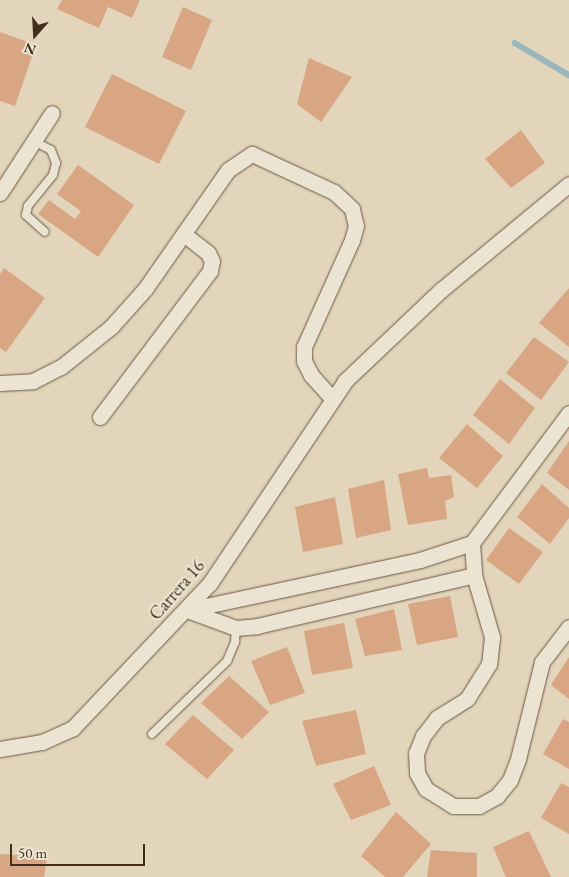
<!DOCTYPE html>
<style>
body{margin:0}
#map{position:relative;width:569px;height:877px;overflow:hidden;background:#e2d5bb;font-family:"EB Garamond",serif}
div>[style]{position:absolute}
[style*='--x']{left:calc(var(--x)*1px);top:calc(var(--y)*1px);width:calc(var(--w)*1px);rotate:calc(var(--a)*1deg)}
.stream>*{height:5.5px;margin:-2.75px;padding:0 2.75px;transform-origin:2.75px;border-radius:2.75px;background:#99b6ba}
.building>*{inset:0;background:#d9a684}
.roads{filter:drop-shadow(0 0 1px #6a5842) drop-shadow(0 0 1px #6a5842)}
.lane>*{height:8px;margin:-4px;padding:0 4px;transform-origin:4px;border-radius:4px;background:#ece4d3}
.street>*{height:15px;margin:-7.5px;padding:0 7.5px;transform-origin:7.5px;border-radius:7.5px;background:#ece4d3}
span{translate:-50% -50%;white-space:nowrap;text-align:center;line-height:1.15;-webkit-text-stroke:4px #ece4d3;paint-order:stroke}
.street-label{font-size:18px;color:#422e1a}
.north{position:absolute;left:10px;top:10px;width:50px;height:50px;-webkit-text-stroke:4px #ece4d3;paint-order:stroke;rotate:199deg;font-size:14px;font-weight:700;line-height:20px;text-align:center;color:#422e1a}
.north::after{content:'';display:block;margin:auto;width:18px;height:22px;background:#422e1a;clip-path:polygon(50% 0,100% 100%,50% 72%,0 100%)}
.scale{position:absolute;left:10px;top:844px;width:135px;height:22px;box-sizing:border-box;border:2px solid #422e1a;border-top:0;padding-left:6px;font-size:15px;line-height:18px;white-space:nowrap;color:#422e1a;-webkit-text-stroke:4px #ece4d3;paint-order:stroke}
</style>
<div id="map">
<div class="stream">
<i style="--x:515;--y:43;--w:63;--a:30.7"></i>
</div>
<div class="building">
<i style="clip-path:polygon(62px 0,140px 0,132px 18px,108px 7px,99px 28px,57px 9px)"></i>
<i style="clip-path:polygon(183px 7px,212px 20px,191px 70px,162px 57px)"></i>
<i style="clip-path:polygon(0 32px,36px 45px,15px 106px,0 101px)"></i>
<i style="clip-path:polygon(309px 58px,352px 77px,321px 122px,297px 104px)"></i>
<i style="clip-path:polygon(112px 74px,186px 111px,159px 164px,85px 127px)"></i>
<i style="clip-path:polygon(521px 130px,545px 163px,511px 188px,485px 159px)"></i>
<i style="clip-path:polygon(78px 165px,134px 205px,98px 257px,38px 214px,49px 200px,75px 219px,81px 211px,57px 194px)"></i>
<i style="clip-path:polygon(4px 268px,45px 298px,6px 352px,0 348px,0 274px)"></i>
<i style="clip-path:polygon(569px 288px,569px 347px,539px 323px)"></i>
<i style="clip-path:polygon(534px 337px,569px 362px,541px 400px,506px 373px)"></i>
<i style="clip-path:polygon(500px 379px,535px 408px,509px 444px,473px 415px)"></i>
<i style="clip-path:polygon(467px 424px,503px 456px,477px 488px,439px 458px)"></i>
<i style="clip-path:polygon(569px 441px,569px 490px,547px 473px)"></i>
<i style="clip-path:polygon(427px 468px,429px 478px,451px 475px,454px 497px,445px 501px,447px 519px,408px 525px,398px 474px)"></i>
<i style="clip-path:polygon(384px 480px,391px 530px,356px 538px,348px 489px)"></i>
<i style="clip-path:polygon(542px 484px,569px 508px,569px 518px,550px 544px,517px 517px)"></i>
<i style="clip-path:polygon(335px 497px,343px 544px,303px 552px,295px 507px)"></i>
<i style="clip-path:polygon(509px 528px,543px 552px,519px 584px,486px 560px)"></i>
<i style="clip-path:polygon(450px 596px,458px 637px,417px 645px,408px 604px)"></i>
<i style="clip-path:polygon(394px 609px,402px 650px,365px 656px,355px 619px)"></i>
<i style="clip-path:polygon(344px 623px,353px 668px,312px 675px,304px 631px)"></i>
<i style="clip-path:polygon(287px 647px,305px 693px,270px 705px,251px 661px)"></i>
<i style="clip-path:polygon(569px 657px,569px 699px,551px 685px)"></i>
<i style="clip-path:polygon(229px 676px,269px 712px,242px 739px,201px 703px)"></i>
<i style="clip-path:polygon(356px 710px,366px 754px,316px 766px,302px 721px)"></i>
<i style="clip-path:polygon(193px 715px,234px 750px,207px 779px,165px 744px)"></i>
<i style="clip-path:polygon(563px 719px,569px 722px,569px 769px,543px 754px)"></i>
<i style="clip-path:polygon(374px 766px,391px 805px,351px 820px,333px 784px)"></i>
<i style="clip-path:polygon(561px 783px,569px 787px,569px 834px,541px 818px)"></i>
<i style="clip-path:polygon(396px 812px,431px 844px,403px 877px,385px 877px,361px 856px)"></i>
<i style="clip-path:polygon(529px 831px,551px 877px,506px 877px,493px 847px)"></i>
<i style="clip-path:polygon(431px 850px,477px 853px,477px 877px,427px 877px)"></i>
<i style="clip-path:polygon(0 854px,47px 857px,44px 877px,0 877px)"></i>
</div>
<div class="roads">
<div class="lane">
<i style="--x:34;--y:141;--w:19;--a:28"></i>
<i style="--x:51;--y:150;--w:14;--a:69"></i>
<i style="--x:56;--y:163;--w:12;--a:104"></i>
<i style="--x:53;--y:175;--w:40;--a:129"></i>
<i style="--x:28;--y:206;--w:9;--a:103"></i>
<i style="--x:26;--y:215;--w:25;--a:42"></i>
<i style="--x:152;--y:734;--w:105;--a:-44.2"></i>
<i style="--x:227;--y:661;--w:21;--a:-67"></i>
<i style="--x:235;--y:642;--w:14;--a:-86"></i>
</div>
<div class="street">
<i style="--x:0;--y:193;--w:95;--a:-57"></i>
<i style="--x:0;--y:383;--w:33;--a:-3"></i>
<i style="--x:33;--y:381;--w:31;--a:-27"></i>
<i style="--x:61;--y:367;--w:64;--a:-38.7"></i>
<i style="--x:111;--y:327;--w:51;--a:-48.2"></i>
<i style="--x:145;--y:289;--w:145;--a:-55.1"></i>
<i style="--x:228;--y:170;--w:29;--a:-34"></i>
<i style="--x:252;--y:154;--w:90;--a:24.9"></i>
<i style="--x:334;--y:192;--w:25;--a:43"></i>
<i style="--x:352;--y:209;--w:17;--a:77"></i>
<i style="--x:356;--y:226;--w:15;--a:106"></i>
<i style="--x:352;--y:240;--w:117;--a:114.2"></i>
<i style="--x:304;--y:347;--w:14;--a:90"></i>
<i style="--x:304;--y:361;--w:16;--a:63"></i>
<i style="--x:311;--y:375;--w:30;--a:48"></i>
<i style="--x:100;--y:417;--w:183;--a:-53"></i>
<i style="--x:210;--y:271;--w:10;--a:-79"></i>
<i style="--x:212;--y:261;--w:9;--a:-117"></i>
<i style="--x:208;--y:253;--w:31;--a:-142"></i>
<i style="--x:472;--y:543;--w:32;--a:86"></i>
<i style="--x:474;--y:575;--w:65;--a:73.8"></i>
<i style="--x:492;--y:637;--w:27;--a:96"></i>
<i style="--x:489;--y:664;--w:41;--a:122.2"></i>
<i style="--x:467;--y:699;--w:36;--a:148"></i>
<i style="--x:437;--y:718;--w:23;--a:128"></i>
<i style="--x:423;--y:736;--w:18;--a:112"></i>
<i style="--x:416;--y:753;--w:20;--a:87"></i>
<i style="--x:417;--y:773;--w:18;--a:61"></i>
<i style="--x:426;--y:789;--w:32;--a:32"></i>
<i style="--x:453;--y:806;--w:26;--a:0"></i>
<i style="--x:479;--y:806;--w:21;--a:-29"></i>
<i style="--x:497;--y:796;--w:21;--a:-51"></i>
<i style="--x:510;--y:780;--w:22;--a:-69"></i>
<i style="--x:518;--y:759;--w:100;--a:-76.1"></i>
<i style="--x:542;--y:662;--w:44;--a:-52.4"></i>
<i style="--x:472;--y:543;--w:162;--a:-53.3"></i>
<i style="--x:187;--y:610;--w:52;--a:20.2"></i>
<i style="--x:236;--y:628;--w:21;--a:-5"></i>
<i style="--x:257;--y:626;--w:223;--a:-13.2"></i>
<i style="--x:187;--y:610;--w:238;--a:-12.1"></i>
<i style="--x:420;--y:560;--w:55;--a:-18.1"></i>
<i style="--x:0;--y:749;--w:43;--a:-9.5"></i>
<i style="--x:42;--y:742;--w:34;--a:-24"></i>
<i style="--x:73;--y:728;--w:199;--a:-46.6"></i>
<i style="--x:210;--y:583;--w:243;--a:-56.2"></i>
<i style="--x:345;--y:381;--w:132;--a:-43.5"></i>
<i style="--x:441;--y:290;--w:166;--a:-39.6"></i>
</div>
</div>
<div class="street-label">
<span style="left:177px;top:590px;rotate:-49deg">Carrera 16</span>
</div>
<div class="north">N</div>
<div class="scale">50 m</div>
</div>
